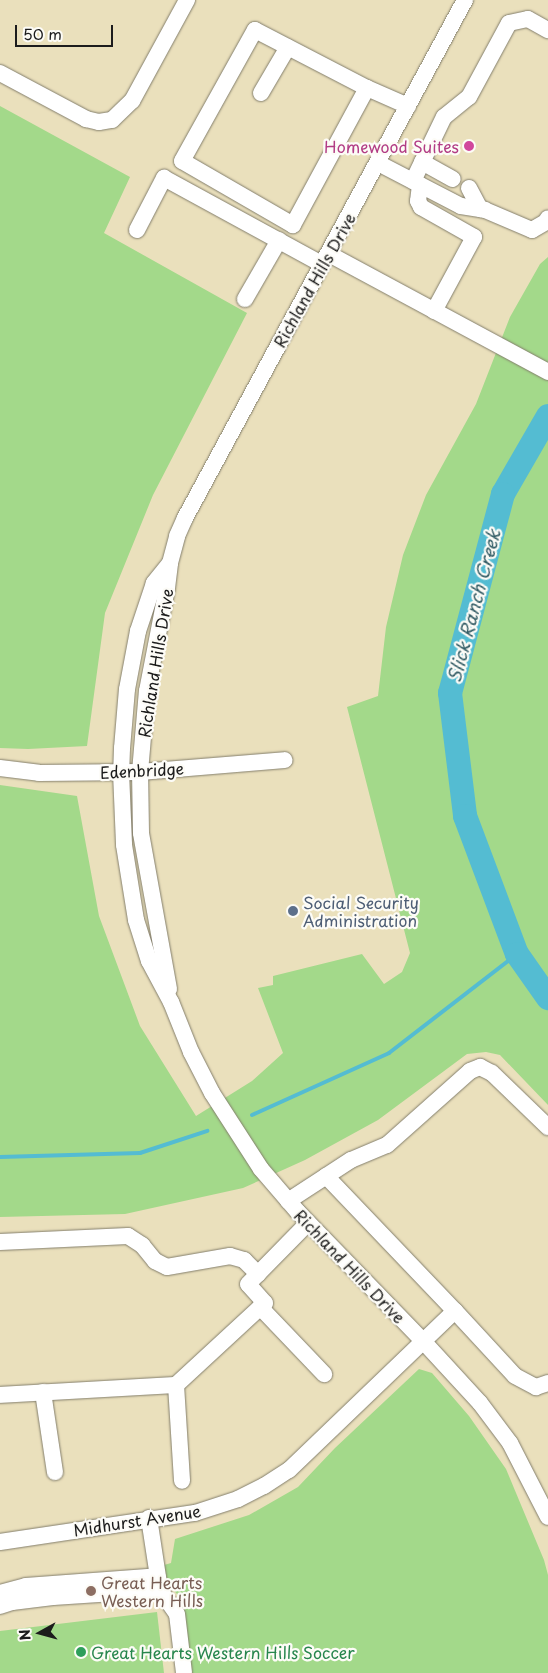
<!DOCTYPE html>
<style>
body{margin:0}
#map{position:relative;width:548px;height:1673px;overflow:hidden;background:#eae0bc;font-family:"Playpen Sans",sans-serif}
div>[style]{position:absolute}
[style*='--x']{left:calc(var(--x)*1px);top:calc(var(--y)*1px);width:calc(var(--w)*1px);rotate:calc(var(--a)*1deg)}
.green>*{inset:0;background:#a3d98a}
.stream>*{height:4px;margin:-2px;padding:0 2px;transform-origin:2px;border-radius:2px;background:#54bcd2}
.river>*{height:24px;margin:-12px;padding:0 12px;transform-origin:12px;border-radius:12px;background:#54bcd2}
.roads{filter:drop-shadow(0 0 1px #837e6c) drop-shadow(0 0 1px #837e6c)}
.minor>*{height:16px;margin:-8px;padding:0 8px;transform-origin:8px;border-radius:8px;background:#fff}
.dots>*{width:14px;height:14px;translate:-50% -50%;box-sizing:border-box;border:2px solid #fdfcf7;border-radius:50%}
span{translate:-50% -50%;white-space:nowrap;text-align:center;line-height:1.15;-webkit-text-stroke:4.5px #fdfcf7;paint-order:stroke}
.hotel-label{font-size:16px;color:#b23c85}
.right{translate:-100% -50%;text-align:right}
.street-label{font-size:16px;color:#1c1c1c}
.service-label{font-size:16px;color:#4e5e75}
.left{translate:0 -50%;text-align:left}
.education-label{font-size:16px;color:#785e54}
.leisure-label{font-size:16px;color:#27864d}
.water-label{font-size:18px;color:#325c65;font-style:italic}
.north{position:absolute;left:15px;top:1608px;width:50px;height:50px;-webkit-text-stroke:4px #fdfcf7;paint-order:stroke;rotate:263deg;font-size:14px;font-weight:700;line-height:20px;text-align:center;color:#1c1c1c}
.north::after{content:'';display:block;margin:auto;width:18px;height:22px;background:#1c1c1c;clip-path:polygon(50% 0,100% 100%,50% 72%,0 100%)}
.scale{position:absolute;left:15px;top:25px;width:98px;height:22px;box-sizing:border-box;border:2px solid #1c1c1c;border-top:0;padding-left:6px;font-size:15px;line-height:18px;white-space:nowrap;color:#1c1c1c;-webkit-text-stroke:4px #fdfcf7;paint-order:stroke}
</style>
<div id="map">
<div class="green">
<i style="clip-path:polygon(0 106px,130px 177px,104px 233px,247px 313px,153px 495px,105px 613px,87px 746px,28px 749px,0 748px)"></i>
<i style="clip-path:polygon(548px 257px,548px 1105px,500px 1055px,486px 1052px,467px 1054px,378px 1120px,305px 1160px,243px 1188px,125px 1214px,0 1217px,0 785px,77px 796px,99px 916px,140px 1026px,196px 1116px,252px 1081px,283px 1053px,258px 988px,273px 985px,273px 976px,362px 954px,384px 984px,402px 972px,410px 953px,347px 707px,378px 696px,386px 627px,403px 555px,426px 495px,476px 404px,510px 317px,540px 264px)"></i>
<i style="clip-path:polygon(419px 1369px,432px 1373px,469px 1416px,506px 1469px,544px 1560px,548px 1575px,548px 1673px,192px 1673px,184px 1608px,177px 1594px,168px 1584px,164px 1565px,171px 1563px,175px 1539px,249px 1515px,298px 1487px,335px 1448px)"></i>
<i style="clip-path:polygon(157px 1612px,164px 1673px,0 1673px,0 1631px)"></i>
</div>
<div class="stream">
<i style="--x:252;--y:1115;--w:150;--a:-24.3"></i>
<i style="--x:389;--y:1053;--w:162;--a:-37.7"></i>
<i style="--x:0;--y:1157;--w:140;--a:-1.6"></i>
<i style="--x:140;--y:1153;--w:71;--a:-18.2"></i>
</div>
<div class="river">
<i style="--x:548;--y:416;--w:90;--a:120"></i>
<i style="--x:503;--y:494;--w:206;--a:104.9"></i>
<i style="--x:450;--y:693;--w:124;--a:83"></i>
<i style="--x:465;--y:816;--w:147;--a:69.4"></i>
<i style="--x:517;--y:954;--w:54;--a:54.8"></i>
</div>
<div class="roads">
<div class="minor">
<i style="--x:0;--y:73;--w:98;--a:28.1"></i>
<i style="--x:86;--y:119;--w:13;--a:13"></i>
<i style="--x:99;--y:122;--w:13;--a:-9"></i>
<i style="--x:112;--y:120;--w:28;--a:-44"></i>
<i style="--x:132;--y:101;--w:115;--a:-61.4"></i>
<i style="--x:367;--y:88;--w:156;--a:118.4"></i>
<i style="--x:293;--y:225;--w:128;--a:-150"></i>
<i style="--x:182;--y:161;--w:150;--a:-60.9"></i>
<i style="--x:255;--y:30;--w:126;--a:27.4"></i>
<i style="--x:367;--y:88;--w:45;--a:23.7"></i>
<i style="--x:261;--y:93;--w:53;--a:-59.6"></i>
<i style="--x:422;--y:162;--w:35;--a:29"></i>
<i style="--x:378;--y:163;--w:93;--a:27.4"></i>
<i style="--x:461;--y:206;--w:24;--a:9"></i>
<i style="--x:485;--y:210;--w:51;--a:23.1"></i>
<i style="--x:532;--y:230;--w:16;--a:-30"></i>
<i style="--x:546;--y:222;--w:4;--a:-63"></i>
<i style="--x:413;--y:181;--w:71;--a:-64.2"></i>
<i style="--x:444;--y:117;--w:32;--a:-39"></i>
<i style="--x:469;--y:97;--w:84;--a:-61.6"></i>
<i style="--x:509;--y:23;--w:19;--a:-12"></i>
<i style="--x:528;--y:19;--w:23;--a:29"></i>
<i style="--x:420;--y:185;--w:16;--a:97"></i>
<i style="--x:418;--y:201;--w:7;--a:63"></i>
<i style="--x:421;--y:207;--w:61;--a:29.5"></i>
<i style="--x:474;--y:237;--w:84;--a:118.4"></i>
<i style="--x:469;--y:188;--w:24;--a:62"></i>
<i style="--x:137;--y:230;--w:59;--a:-62.6"></i>
<i style="--x:164;--y:178;--w:180;--a:28.6"></i>
<i style="--x:329;--y:254;--w:249;--a:28.3"></i>
<i style="--x:245;--y:299;--w:68;--a:-60"></i>
<i style="--x:170;--y:563;--w:26;--a:129"></i>
<i style="--x:154;--y:583;--w:51;--a:108.4"></i>
<i style="--x:138;--y:631;--w:59;--a:100.7"></i>
<i style="--x:127;--y:689;--w:59;--a:94.8"></i>
<i style="--x:122;--y:748;--w:24;--a:92"></i>
<i style="--x:121;--y:772;--w:73;--a:87.6"></i>
<i style="--x:124;--y:845;--w:76;--a:80.9"></i>
<i style="--x:136;--y:920;--w:43;--a:72.4"></i>
<i style="--x:149;--y:961;--w:47;--a:61.8"></i>
<i style="--x:171;--y:1002;--w:54;--a:68.2"></i>
<i style="--x:191;--y:1052;--w:46;--a:62.9"></i>
<i style="--x:212;--y:1093;--w:90;--a:57.2"></i>
<i style="--x:261;--y:1169;--w:57;--a:49.3"></i>
<i style="--x:298;--y:1212;--w:180;--a:45.9"></i>
<i style="--x:423;--y:1341;--w:84;--a:47.4"></i>
<i style="--x:480;--y:1403;--w:50;--a:53.1"></i>
<i style="--x:510;--y:1443;--w:83;--a:62.8"></i>
<i style="--x:0;--y:768;--w:39;--a:7"></i>
<i style="--x:39;--y:773;--w:101;--a:-0.6"></i>
<i style="--x:140;--y:772;--w:145;--a:-4.7"></i>
<i style="--x:169;--y:989;--w:158;--a:-100.2"></i>
<i style="--x:141;--y:833;--w:61;--a:-90.9"></i>
<i style="--x:140;--y:772;--w:81;--a:-85.1"></i>
<i style="--x:147;--y:691;--w:105;--a:-79"></i>
<i style="--x:167;--y:588;--w:25;--a:-83"></i>
<i style="--x:170;--y:563;--w:28;--a:-75"></i>
<i style="--x:177;--y:536;--w:20;--a:-66"></i>
<i style="--x:185;--y:518;--w:589;--a:-61.61"></i>
<i style="--x:326;--y:1176;--w:187;--a:46.3"></i>
<i style="--x:288;--y:1201;--w:75;--a:-33.1"></i>
<i style="--x:351;--y:1160;--w:39;--a:-23"></i>
<i style="--x:387;--y:1145;--w:111;--a:-41.7"></i>
<i style="--x:470;--y:1071;--w:11;--a:-22"></i>
<i style="--x:480;--y:1067;--w:13;--a:27"></i>
<i style="--x:492;--y:1073;--w:78;--a:44"></i>
<i style="--x:0;--y:1242;--w:128;--a:-2.7"></i>
<i style="--x:128;--y:1236;--w:17;--a:33"></i>
<i style="--x:142;--y:1245;--w:21;--a:51"></i>
<i style="--x:155;--y:1261;--w:13;--a:27"></i>
<i style="--x:167;--y:1267;--w:64;--a:-9.9"></i>
<i style="--x:230;--y:1256;--w:15;--a:16"></i>
<i style="--x:244;--y:1260;--w:20;--a:45"></i>
<i style="--x:260;--y:1307;--w:93;--a:46.3"></i>
<i style="--x:176;--y:1385;--w:96;--a:86.4"></i>
<i style="--x:43;--y:1392;--w:81;--a:81.5"></i>
<i style="--x:0;--y:1395;--w:176;--a:-3.3"></i>
<i style="--x:176;--y:1385;--w:121;--a:-42.7"></i>
<i style="--x:265;--y:1303;--w:25;--a:-132"></i>
<i style="--x:248;--y:1284;--w:86;--a:-45.5"></i>
<i style="--x:149;--y:1518;--w:73;--a:81.3"></i>
<i style="--x:160;--y:1590;--w:29;--a:55"></i>
<i style="--x:177;--y:1614;--w:59;--a:83.2"></i>
<i style="--x:0;--y:1542;--w:197;--a:-8.5"></i>
<i style="--x:195;--y:1513;--w:45;--a:-18"></i>
<i style="--x:238;--y:1499;--w:29;--a:-27"></i>
<i style="--x:264;--y:1486;--w:30;--a:-33"></i>
<i style="--x:289;--y:1470;--w:230;--a:-43.8"></i>
<i style="--x:455;--y:1311;--w:88;--a:47.3"></i>
<i style="--x:515;--y:1376;--w:24;--a:28"></i>
<i style="--x:536;--y:1387;--w:13;--a:-18"></i>
<i style="--x:0;--y:1593;--w:27;--a:-15"></i>
<i style="--x:26;--y:1586;--w:132;--a:-4.3"></i>
<i style="--x:0;--y:1606;--w:13;--a:-18"></i>
<i style="--x:12;--y:1602;--w:41;--a:-7"></i>
<i style="--x:53;--y:1597;--w:107;--a:-3.7"></i>
</div>
</div>
<div class="dots">
<i style="left:469px;top:146px;background:#d1479c"></i>
<i style="left:293px;top:911px;background:#5c6f8a"></i>
<i style="left:91px;top:1591px;background:#8d6e63"></i>
<i style="left:81px;top:1652px;background:#2e9e5b"></i>
</div>
<div class="hotel-label">
<span class="right" style="left:459px;top:146px">Homewood Suites</span>
</div>
<div class="street-label">
<span style="left:314px;top:280px;rotate:-61deg">Richland Hills Drive</span>
<span style="left:155px;top:663px;rotate:-81deg">Richland Hills Drive</span>
<span style="left:142px;top:770px;rotate:-3deg">Edenbridge</span>
<span style="left:350px;top:1266px;rotate:46deg">Richland Hills Drive</span>
<span style="left:137px;top:1520px;rotate:-9deg">Midhurst Avenue</span>
</div>
<div class="service-label">
<span class="left" style="left:303px;top:911px">Social Security<br>Administration</span>
</div>
<div class="education-label">
<span class="left" style="left:101px;top:1591px">Great Hearts<br>Western Hills</span>
</div>
<div class="leisure-label">
<span class="left" style="left:91px;top:1652px">Great Hearts Western Hills Soccer</span>
</div>
<div class="water-label">
<span style="left:474px;top:606px;rotate:-75deg">Slick Ranch Creek</span>
</div>
<div class="north">N</div>
<div class="scale">50 m</div>
</div>
